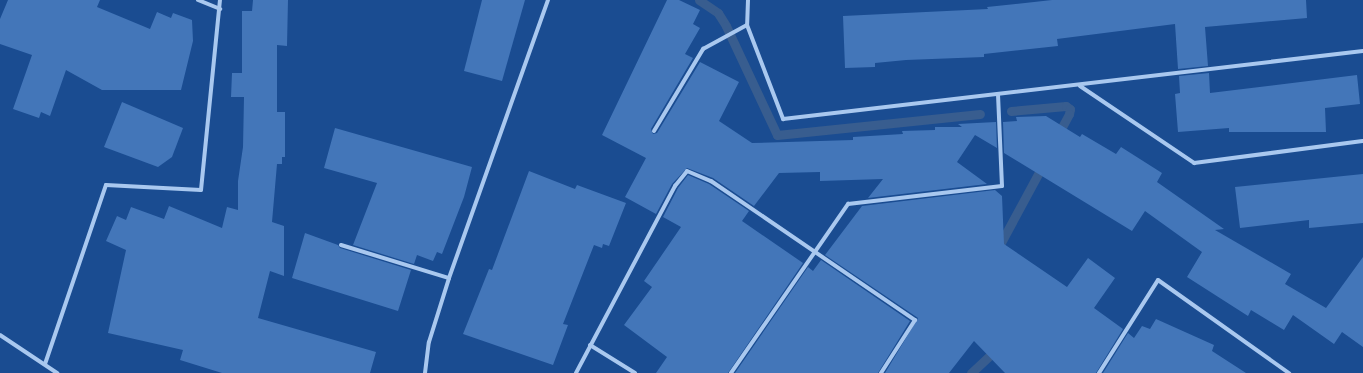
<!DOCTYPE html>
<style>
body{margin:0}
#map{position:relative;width:1363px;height:373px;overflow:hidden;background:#1a4c91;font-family:Manrope,sans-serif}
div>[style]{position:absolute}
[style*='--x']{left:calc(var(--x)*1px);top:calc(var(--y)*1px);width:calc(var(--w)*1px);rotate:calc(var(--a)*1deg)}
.stream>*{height:9px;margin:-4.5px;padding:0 4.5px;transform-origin:4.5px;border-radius:4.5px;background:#385d8f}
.building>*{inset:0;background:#4376b9}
.street>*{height:4px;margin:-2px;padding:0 2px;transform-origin:2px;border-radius:2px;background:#a9c8ef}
span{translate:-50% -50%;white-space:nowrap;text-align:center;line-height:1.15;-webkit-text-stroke:3px #1a4c91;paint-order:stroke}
</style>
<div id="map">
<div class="stream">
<i style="--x:699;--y:0;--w:23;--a:34"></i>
<i style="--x:718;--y:13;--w:15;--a:58"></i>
<i style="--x:726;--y:26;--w:120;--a:64.9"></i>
<i style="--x:777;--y:135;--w:204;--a:-5.9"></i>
<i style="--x:1011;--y:111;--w:55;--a:-5.2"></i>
<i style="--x:1066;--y:106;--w:5;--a:37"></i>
<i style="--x:1070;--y:109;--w:5;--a:101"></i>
<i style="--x:1069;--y:114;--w:26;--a:118"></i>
<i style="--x:998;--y:248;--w:97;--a:-61.6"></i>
<i style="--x:971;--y:373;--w:34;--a:-43"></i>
<i style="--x:996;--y:350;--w:2;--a:-117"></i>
</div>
<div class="building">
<i style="clip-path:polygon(8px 0,100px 0,97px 7px,150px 29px,157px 12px,171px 18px,173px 13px,192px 20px,193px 41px,181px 90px,102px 90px,66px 70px,50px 116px,41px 112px,39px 118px,13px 109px,32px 55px,0 44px,0 19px)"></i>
<i style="clip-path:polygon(253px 0,288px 0,287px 46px,277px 45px,277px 112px,285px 112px,285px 157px,282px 157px,282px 164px,277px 164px,272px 222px,284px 226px,284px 276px,270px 271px,258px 318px,376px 352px,370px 373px,222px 373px,180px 360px,183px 350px,108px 333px,126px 250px,106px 241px,117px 216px,126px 220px,131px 207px,164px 219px,169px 206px,222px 228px,227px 207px,238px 210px,238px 181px,243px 147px,244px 97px,231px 97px,232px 73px,242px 73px,242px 11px,252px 11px)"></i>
<i style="clip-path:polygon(482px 0,525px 0,502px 81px,464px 71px)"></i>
<i style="clip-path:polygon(667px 0,679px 0,700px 10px,693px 24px,700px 28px,685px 54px,693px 58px,651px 129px,653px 134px,657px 133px,700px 62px,739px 82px,719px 121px,752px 143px,853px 140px,853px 137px,903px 134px,902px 131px,935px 130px,935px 127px,962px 127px,958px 124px,996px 122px,997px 148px,975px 135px,957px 162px,987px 184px,868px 198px,883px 179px,820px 181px,820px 172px,779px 173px,754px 206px,713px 178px,687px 168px,672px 184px,656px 214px,625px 197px,646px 158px,602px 135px)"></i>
<i style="clip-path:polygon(1052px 0,1306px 0,1307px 18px,1205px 27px,1208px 66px,1178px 69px,1175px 24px,1057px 39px,1058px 46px,984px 54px,984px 57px,906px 60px,875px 63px,875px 67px,845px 68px,843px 16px,988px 9px,987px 7px)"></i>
<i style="clip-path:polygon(1209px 73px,1210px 93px,1357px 75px,1360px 104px,1325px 108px,1326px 132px,1229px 132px,1229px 128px,1178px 132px,1175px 94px,1180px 93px,1179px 76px)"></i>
<i style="clip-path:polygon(122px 102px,183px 128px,172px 157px,158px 167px,104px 147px)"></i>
<i style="clip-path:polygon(1046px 116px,1080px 137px,1082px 134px,1116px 154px,1121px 147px,1162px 173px,1157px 182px,1224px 229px,1215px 230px,1291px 274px,1285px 284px,1326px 308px,1363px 257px,1363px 347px,1342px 332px,1334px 344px,1293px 315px,1284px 330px,1251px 310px,1248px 316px,1187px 277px,1202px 252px,1145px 211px,1132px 231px,1004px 153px,1003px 122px,1017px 121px,1016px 117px)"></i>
<i style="clip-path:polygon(335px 128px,472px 167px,464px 197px,442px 254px,437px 252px,433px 261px,417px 255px,414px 264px,353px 245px,377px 183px,324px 168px)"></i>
<i style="clip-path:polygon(529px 171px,575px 189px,577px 185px,626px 203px,609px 246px,603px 244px,602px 248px,594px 245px,563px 324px,568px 325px,553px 365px,463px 334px,489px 269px,492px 270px)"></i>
<i style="clip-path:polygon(1363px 174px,1363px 223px,1309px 228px,1309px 220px,1240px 228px,1235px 187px)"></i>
<i style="clip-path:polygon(688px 175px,709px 184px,749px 211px,742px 221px,803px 263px,728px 373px,656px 373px,667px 357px,624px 325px,652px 287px,644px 281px,681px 227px,663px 217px,678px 188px)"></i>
<i style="clip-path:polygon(995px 190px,1002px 196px,1004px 244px,1067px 287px,1088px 258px,1115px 278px,1094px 308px,1123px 329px,1096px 373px,1005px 373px,974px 341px,949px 373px,885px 373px,918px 318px,825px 255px,862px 206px)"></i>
<i style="clip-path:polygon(305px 233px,338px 245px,340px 248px,411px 270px,398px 311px,292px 278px)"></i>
<i style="clip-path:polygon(821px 260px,910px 321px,878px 373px,735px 373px,808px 267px,813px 271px)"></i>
<i style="clip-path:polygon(1156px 319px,1214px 345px,1212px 351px,1246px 373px,1103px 373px,1128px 333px,1134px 338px,1142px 326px,1150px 329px)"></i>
</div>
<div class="street">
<i style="--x:198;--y:0;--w:24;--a:22"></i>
<i style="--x:748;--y:0;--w:25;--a:92"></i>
<i style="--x:747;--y:25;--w:101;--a:69"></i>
<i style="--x:783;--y:119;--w:584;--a:-6.69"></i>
<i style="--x:1080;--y:86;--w:138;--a:34"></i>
<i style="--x:1194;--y:163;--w:170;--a:-7.4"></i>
<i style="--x:654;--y:131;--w:96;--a:-59.1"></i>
<i style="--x:703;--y:49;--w:50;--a:-28.6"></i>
<i style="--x:341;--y:245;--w:113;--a:17"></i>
<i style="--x:0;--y:335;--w:69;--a:33.7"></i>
<i style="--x:590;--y:345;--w:53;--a:31.9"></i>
<i style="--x:45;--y:364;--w:189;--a:-71.2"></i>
<i style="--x:106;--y:185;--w:95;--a:3"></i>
<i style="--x:201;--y:190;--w:191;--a:-84.3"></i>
<i style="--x:425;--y:373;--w:31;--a:-83"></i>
<i style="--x:429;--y:342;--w:67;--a:-72.6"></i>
<i style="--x:449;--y:278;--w:295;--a:-70.4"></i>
<i style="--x:576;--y:373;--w:212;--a:-62.1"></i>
<i style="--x:675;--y:186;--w:19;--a:-51"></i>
<i style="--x:687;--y:171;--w:26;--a:23"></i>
<i style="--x:711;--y:181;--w:247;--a:34.3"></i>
<i style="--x:915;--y:320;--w:63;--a:122.7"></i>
<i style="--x:731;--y:373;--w:206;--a:-55.3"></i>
<i style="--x:848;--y:204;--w:155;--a:-6.7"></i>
<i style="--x:1002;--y:186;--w:92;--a:-92.5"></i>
<i style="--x:1099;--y:373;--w:110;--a:-57.6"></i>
<i style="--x:1158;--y:280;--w:161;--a:35.4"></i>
</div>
</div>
